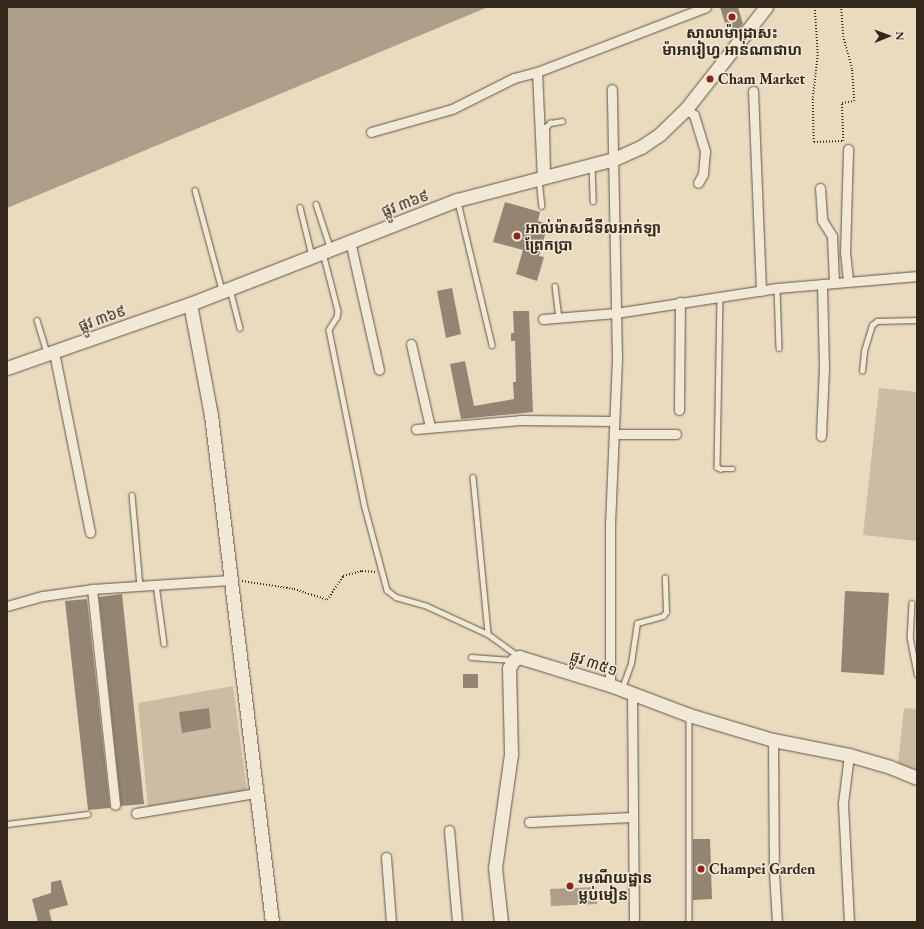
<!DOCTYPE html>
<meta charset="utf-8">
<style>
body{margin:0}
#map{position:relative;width:924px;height:929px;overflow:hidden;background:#eadbbf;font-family:"EB Garamond","Noto Sans Khmer",serif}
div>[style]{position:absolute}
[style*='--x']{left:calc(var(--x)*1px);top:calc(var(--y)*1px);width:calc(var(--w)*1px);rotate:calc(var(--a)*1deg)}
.green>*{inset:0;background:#cbbca3}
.water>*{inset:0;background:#ac9e88}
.building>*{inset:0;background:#938571}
.path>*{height:1.5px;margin-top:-0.75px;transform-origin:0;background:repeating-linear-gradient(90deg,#34271c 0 1px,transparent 0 3px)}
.roads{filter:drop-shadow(0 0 1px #625445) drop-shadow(0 0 1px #625445)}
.lane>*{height:4.5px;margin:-2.25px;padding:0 2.25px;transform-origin:2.25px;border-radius:2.25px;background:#f1e8d5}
.street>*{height:9px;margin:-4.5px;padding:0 4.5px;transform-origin:4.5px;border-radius:4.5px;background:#f1e8d5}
.secondary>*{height:13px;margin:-6.5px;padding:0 6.5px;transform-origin:6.5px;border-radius:6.5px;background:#f1e8d5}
.dots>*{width:11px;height:11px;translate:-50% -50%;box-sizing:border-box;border:2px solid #f1e8d5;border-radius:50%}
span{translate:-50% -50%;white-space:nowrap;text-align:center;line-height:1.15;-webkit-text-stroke:3px #f1e8d5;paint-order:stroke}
.poi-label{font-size:15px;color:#34271c;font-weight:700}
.left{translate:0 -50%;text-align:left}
.street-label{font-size:15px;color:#34271c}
.frame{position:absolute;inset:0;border:8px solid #34271c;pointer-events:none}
.north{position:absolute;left:868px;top:16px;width:40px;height:40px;-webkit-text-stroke:3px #f1e8d5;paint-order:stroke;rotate:89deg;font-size:11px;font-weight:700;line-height:16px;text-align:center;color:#34271c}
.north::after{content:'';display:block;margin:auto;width:14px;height:18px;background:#34271c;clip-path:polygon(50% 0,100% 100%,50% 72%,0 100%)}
</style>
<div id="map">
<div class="green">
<i style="clip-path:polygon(879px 388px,917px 392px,917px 541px,863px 535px)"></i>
<i style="clip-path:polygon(233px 686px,247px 791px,148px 807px,138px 703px)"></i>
<i style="clip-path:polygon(904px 708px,917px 709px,917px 770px,898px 763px)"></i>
</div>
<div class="water">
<i style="clip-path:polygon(7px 7px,488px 7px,7px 208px)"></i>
<i style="clip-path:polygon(596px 887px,597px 904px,551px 906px,550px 889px)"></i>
</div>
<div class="building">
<i style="clip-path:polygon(720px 7px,738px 7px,743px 24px,730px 39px)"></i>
<i style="clip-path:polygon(505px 202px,540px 212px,538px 221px,548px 224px,539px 256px,544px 257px,537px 281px,516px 274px,523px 250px,493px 242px)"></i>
<i style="clip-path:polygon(452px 288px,461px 334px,446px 338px,437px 291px)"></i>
<i style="clip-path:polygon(513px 311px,529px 311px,533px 412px,461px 419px,450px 364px,465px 361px,474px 406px,514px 399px,513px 382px,516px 382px,515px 341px,511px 341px,511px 333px,514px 333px)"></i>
<i style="clip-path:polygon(845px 591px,889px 593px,884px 675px,841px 672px)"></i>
<i style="clip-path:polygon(122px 594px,144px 804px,121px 806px,99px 597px)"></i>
<i style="clip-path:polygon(87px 599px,110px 808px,88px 810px,65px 601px)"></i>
<i style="clip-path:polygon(463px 674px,478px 674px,478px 688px,463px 688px)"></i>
<i style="clip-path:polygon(209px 708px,211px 728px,182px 733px,179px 712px)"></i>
<i style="clip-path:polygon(693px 839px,710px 839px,712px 899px,693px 900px)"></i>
<i style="clip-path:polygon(61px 880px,68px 905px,49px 910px,52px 922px,38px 922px,32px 899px,51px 893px,51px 882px)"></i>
</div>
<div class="path">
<i style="--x:815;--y:7;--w:48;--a:86.4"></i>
<i style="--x:818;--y:55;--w:44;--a:96.5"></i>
<i style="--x:813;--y:99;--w:43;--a:88.7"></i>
<i style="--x:814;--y:142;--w:29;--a:-2"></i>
<i style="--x:843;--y:141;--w:38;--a:-92"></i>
<i style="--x:842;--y:103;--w:12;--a:-9"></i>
<i style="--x:854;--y:101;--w:32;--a:-94"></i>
<i style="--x:852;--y:69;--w:33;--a:-106"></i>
<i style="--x:843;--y:37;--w:30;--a:-94"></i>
<i style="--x:242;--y:581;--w:53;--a:8.7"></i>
<i style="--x:294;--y:589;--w:35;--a:18"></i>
<i style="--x:327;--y:600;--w:29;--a:-56"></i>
<i style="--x:343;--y:576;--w:20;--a:-15"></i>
<i style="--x:362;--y:571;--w:14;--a:4"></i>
</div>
<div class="roads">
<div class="lane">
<i style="--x:592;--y:166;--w:35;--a:88"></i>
<i style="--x:547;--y:175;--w:48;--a:-91.2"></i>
<i style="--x:546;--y:127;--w:6;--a:-45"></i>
<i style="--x:550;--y:123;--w:12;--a:-9"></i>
<i style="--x:539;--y:179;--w:27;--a:84"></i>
<i style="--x:195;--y:190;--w:104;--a:74.9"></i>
<i style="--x:458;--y:202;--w:147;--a:76.6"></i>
<i style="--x:316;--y:204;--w:45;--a:72"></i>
<i style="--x:300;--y:207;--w:50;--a:76.2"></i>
<i style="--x:323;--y:253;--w:60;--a:75.5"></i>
<i style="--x:338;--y:311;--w:6;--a:99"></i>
<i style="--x:337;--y:317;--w:15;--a:122"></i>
<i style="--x:329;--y:330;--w:177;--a:78.6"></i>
<i style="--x:364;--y:504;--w:89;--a:75"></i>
<i style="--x:387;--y:590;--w:11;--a:38"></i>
<i style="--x:396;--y:597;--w:32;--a:16"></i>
<i style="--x:427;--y:606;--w:67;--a:24.7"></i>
<i style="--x:488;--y:634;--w:37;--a:36"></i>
<i style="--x:555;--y:286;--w:32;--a:83"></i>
<i style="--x:777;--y:288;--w:60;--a:88.1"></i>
<i style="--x:230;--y:289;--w:40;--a:75.6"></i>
<i style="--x:720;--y:297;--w:170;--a:91"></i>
<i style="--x:717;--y:467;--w:4;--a:27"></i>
<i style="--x:721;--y:469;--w:12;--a:0"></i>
<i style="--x:37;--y:320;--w:34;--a:73"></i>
<i style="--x:862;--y:371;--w:20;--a:-84"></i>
<i style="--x:864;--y:351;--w:27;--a:-73"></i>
<i style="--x:872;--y:325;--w:6;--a:-39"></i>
<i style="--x:877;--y:321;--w:40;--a:-1.4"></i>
<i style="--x:473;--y:477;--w:158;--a:84.5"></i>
<i style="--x:132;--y:495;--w:91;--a:85"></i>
<i style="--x:156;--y:584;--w:60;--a:82.3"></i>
<i style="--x:912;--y:603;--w:34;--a:93"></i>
<i style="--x:910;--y:637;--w:38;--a:79"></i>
<i style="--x:471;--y:657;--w:41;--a:4.2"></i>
<i style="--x:622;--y:688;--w:27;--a:-70"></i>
<i style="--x:631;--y:663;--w:40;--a:-81.5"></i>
<i style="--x:637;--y:623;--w:27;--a:-15"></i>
<i style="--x:663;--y:616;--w:5;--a:-53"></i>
<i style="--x:666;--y:612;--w:34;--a:-92"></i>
<i style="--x:689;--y:717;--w:205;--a:90"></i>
<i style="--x:7;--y:824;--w:81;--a:-7.1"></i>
</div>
<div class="street">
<i style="--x:537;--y:72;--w:105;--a:87.3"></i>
<i style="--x:753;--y:91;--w:200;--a:87.7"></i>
<i style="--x:686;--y:109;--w:10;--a:37"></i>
<i style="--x:694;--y:115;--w:38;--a:73"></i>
<i style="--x:705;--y:151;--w:23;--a:95"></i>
<i style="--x:703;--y:174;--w:10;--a:119"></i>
<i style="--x:371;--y:132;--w:84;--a:-15.9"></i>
<i style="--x:452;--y:109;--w:69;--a:-26.6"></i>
<i style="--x:514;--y:78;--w:24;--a:-15"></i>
<i style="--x:537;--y:72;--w:181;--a:-21"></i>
<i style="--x:820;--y:188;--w:32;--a:86"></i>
<i style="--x:822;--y:220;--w:19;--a:58"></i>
<i style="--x:832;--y:236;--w:46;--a:87.5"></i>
<i style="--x:350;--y:241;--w:132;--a:77.3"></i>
<i style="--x:848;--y:280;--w:27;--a:-96"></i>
<i style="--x:845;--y:253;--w:104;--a:-88.3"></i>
<i style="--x:543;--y:319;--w:73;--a:-4.7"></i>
<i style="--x:616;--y:313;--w:163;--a:-8.8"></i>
<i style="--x:777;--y:288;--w:141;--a:-4.9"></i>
<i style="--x:411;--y:344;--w:85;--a:77.1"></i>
<i style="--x:54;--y:352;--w:184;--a:78.7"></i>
<i style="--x:679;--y:410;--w:108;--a:-89.5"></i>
<i style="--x:416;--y:429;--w:104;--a:-4.9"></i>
<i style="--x:520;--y:420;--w:94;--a:0.6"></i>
<i style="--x:614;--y:434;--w:62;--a:0"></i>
<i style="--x:821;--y:436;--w:69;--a:-87.5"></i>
<i style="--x:824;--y:367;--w:83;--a:-91.4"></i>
<i style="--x:92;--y:589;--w:217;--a:83.9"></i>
<i style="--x:7;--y:606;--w:37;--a:-16"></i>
<i style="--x:43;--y:596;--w:49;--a:-8.1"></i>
<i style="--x:92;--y:589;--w:138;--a:-3.7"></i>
<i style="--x:610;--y:685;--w:160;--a:-90"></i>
<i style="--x:610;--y:525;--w:166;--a:-87.6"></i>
<i style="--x:617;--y:359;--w:270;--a:-91.1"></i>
<i style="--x:632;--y:694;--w:228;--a:89.5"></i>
<i style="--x:773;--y:740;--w:132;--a:89.6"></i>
<i style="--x:774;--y:872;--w:50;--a:86.6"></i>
<i style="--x:136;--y:813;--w:122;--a:-9.5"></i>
<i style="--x:529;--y:822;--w:103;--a:-2.8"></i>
<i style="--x:449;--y:830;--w:92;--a:85"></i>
<i style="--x:386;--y:857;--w:65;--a:85.6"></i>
<i style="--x:849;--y:922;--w:119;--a:-92.9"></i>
<i style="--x:843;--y:803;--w:48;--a:-82.9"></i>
</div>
<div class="secondary">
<i style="--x:190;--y:304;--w:113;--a:79.3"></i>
<i style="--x:211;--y:415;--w:511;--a:83.14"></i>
<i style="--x:7;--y:368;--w:194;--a:-19.3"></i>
<i style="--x:190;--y:304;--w:287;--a:-21.3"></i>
<i style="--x:457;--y:200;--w:162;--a:-14.6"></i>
<i style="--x:614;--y:159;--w:30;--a:-24"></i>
<i style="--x:641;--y:147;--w:23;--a:-34"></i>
<i style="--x:660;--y:134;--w:36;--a:-44"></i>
<i style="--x:686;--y:109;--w:130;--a:-51.9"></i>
<i style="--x:501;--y:922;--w:54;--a:-96.3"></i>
<i style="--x:495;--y:868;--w:115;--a:-82"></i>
<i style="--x:511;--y:754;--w:86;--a:-91.3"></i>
<i style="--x:509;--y:668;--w:9;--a:-58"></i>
<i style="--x:514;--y:660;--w:6;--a:-31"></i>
<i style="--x:519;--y:657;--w:95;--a:17.1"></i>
<i style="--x:610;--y:685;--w:85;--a:20.8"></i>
<i style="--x:689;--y:715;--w:88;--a:16.6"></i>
<i style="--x:773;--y:740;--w:77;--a:11.2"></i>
<i style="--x:849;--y:755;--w:43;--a:16.3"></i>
<i style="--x:890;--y:767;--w:29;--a:22"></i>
</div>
</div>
<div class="dots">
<i style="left:732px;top:17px;background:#8f2418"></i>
<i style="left:710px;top:79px;background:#8f2418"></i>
<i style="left:517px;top:236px;background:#8f2418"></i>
<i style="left:701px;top:869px;background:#8f2418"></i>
<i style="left:570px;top:886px;background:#8f2418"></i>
</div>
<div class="poi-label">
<span style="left:732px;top:41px">សាលាម៉ាដ្រាសះ<br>ម៉ាអារៀហ្វ អាន់ណាជាហ</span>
<span class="left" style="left:718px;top:79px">Cham Market</span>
<span class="left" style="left:525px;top:236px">អាល់ម៉ាសជីទីលអាក់ឡា<br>ព្រែកប្រា</span>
<span class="left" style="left:709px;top:869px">Champei Garden</span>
<span class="left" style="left:578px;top:886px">រមណីយដ្ឋាន<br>ម្លប់មៀន</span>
</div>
<div class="street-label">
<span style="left:405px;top:203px;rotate:-21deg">ផ្លូវ ៣៦៩</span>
<span style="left:102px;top:318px;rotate:-20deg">ផ្លូវ ៣៦៩</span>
<span style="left:594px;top:663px;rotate:19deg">ផ្លូវ ៣៥១</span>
</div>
<div class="frame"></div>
<div class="north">N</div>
</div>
